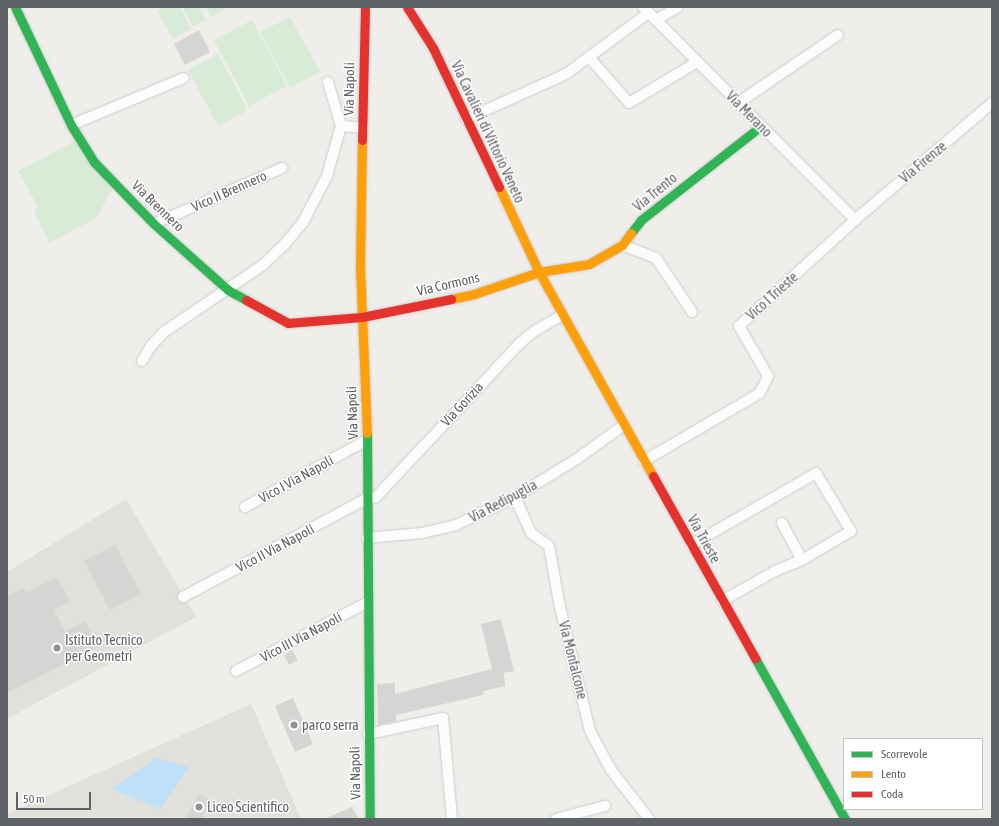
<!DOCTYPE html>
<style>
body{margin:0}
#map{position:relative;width:999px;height:826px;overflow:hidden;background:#efeeea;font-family:"Asap Condensed",sans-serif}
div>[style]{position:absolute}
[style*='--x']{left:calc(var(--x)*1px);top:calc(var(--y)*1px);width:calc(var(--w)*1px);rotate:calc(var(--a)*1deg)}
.education>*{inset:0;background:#e2e0da}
.green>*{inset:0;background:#d8ebd6}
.water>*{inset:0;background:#bfe0f9}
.building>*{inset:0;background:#d6d5d3}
.roads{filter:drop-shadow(0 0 1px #cbcccc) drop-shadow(0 0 1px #cbcccc)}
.street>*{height:10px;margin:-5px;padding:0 5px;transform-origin:5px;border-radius:5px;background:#fdfcfc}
.fast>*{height:9px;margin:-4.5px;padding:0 4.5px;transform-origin:4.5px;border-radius:4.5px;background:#30b455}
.slow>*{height:9px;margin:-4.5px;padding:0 4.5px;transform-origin:4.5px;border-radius:4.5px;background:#ff9f0a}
.jam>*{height:9px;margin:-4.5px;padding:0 4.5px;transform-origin:4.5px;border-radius:4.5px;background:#e5322d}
.dots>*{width:11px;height:11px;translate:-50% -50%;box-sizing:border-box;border:2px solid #fff;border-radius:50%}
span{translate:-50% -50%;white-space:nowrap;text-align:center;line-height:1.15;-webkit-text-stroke:3px #fff;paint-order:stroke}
.street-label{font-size:14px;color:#5f6368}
.poi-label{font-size:14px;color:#5f6368}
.left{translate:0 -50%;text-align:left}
.frame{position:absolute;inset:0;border:8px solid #5f6368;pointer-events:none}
.legend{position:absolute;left:843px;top:738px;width:140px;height:72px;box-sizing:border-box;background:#fff;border:1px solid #bfc1c3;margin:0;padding:5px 7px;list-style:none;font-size:12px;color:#5f6368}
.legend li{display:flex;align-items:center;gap:8px;height:20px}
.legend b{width:20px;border:1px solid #bfc1c3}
.scale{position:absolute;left:16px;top:792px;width:75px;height:18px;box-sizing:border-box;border:2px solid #5f6368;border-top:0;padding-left:5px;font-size:12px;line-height:14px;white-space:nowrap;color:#5f6368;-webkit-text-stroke:3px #fff;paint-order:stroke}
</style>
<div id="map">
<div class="education">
<i style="clip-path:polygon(126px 499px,196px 617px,7px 719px,7px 572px)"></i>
<i style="clip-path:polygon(251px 704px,301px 819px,7px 819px,7px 814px)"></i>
</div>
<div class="green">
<i style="clip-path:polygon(163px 7px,180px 7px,191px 29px,173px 39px,157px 10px)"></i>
<i style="clip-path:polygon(182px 7px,200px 7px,206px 20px,193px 27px)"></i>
<i style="clip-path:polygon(206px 7px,223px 7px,225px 10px,211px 17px)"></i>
<i style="clip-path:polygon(290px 17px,320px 72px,290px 88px,260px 32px)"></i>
<i style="clip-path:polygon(252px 20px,287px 86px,249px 106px,214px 40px)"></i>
<i style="clip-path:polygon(218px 54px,248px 110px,218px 126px,188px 70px)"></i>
<i style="clip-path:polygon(75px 141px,112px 190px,96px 218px,49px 243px,34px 210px,38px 207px,18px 171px)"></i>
</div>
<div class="water">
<i style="clip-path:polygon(156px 758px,189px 767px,160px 809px,112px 789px)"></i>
</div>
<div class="building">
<i style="clip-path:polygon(199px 30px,210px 52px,185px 65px,174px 44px)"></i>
<i style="clip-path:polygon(115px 545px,141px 594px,110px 610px,84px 561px)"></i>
<i style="clip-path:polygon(57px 577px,70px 602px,54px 610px,65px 632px,85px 621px,98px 647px,7px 693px,7px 596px,23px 588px,26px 593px)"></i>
<i style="clip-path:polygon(501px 619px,514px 671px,504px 673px,505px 686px,484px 691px,483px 695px,396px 715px,396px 721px,378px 725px,377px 684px,395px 683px,395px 694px,492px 669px,481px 624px)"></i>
<i style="clip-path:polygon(292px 650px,298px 660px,289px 665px,284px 655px)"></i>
<i style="clip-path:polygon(293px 698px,313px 744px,295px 752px,275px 706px)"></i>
<i style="clip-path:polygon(199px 794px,211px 800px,201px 819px,185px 819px)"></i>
<i style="clip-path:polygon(352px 807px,359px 819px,324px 819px)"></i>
</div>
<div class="roads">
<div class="street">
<i style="--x:643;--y:7;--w:301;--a:45.1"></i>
<i style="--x:656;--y:20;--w:26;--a:-31"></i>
<i style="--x:589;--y:57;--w:61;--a:49"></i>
<i style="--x:629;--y:103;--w:79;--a:-31.1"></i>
<i style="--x:738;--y:103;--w:121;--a:-34.2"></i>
<i style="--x:466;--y:119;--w:110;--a:-24.2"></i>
<i style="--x:566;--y:74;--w:102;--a:-36.6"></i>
<i style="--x:71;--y:125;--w:122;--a:-22.6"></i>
<i style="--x:341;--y:126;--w:22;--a:5"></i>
<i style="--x:154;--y:224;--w:140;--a:-23.6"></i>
<i style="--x:622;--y:245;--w:36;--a:21"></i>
<i style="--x:656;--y:258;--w:65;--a:56.3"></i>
<i style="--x:142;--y:361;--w:17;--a:-59"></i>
<i style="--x:151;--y:346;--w:19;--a:-47"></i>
<i style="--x:164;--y:332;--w:120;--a:-34.1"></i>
<i style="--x:263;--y:265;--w:29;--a:-44"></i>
<i style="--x:284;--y:245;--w:30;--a:-50"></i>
<i style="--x:303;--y:222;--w:52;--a:-62.4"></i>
<i style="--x:327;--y:176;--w:52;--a:-74.4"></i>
<i style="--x:341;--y:126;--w:46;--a:-106.5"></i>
<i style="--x:644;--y:461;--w:134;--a:-30.4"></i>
<i style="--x:760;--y:393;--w:19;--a:-65"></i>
<i style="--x:768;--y:376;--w:58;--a:-120.1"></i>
<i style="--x:739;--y:326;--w:157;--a:-42.4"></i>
<i style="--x:855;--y:220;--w:180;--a:-40.5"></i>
<i style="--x:515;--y:497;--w:39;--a:66"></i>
<i style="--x:531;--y:533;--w:22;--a:36"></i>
<i style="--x:549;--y:546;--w:62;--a:79.8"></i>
<i style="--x:560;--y:607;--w:128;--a:76.4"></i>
<i style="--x:590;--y:731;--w:44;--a:61.7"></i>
<i style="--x:611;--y:770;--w:62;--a:52.2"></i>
<i style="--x:245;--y:507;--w:139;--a:-28.8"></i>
<i style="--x:782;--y:523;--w:42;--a:61.6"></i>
<i style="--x:367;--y:538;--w:55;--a:-5.2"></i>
<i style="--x:422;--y:533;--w:35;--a:-13"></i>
<i style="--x:456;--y:525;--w:65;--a:-25.4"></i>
<i style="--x:515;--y:497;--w:73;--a:-31.5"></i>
<i style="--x:577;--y:459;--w:58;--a:-35.9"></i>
<i style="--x:691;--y:545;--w:144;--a:-29.9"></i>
<i style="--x:816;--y:473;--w:68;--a:58.9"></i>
<i style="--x:851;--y:531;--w:57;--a:149.4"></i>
<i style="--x:802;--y:560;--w:29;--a:158"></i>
<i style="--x:775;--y:571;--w:61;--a:150.5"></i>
<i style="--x:183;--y:597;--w:208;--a:-28.2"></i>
<i style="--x:366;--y:499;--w:10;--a:-11"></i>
<i style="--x:376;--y:497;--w:211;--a:-46.9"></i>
<i style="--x:520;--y:343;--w:17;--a:-40"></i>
<i style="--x:533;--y:332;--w:34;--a:-30"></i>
<i style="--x:236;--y:671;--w:147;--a:-27.6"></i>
<i style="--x:368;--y:734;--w:77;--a:-12"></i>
<i style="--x:443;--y:718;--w:101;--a:84.9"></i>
<i style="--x:556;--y:819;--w:51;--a:-14.9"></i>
</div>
<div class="fast">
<i style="--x:15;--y:7;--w:131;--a:64.6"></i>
<i style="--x:71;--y:125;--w:44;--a:58.1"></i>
<i style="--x:94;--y:162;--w:86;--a:45.9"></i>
<i style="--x:154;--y:224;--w:99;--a:41.7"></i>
<i style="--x:228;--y:290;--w:21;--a:29"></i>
<i style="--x:631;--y:233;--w:16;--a:-52"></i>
<i style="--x:641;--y:220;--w:152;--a:-38.1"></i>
<i style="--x:367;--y:433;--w:386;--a:89.6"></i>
<i style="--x:755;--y:658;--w:184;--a:60.8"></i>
</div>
<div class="slow">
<i style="--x:362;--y:140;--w:127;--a:90.9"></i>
<i style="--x:360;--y:267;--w:166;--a:87.6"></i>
<i style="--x:499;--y:187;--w:94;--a:64.8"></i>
<i style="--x:539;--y:272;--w:234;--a:60.8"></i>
<i style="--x:451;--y:299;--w:24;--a:-12"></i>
<i style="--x:474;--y:294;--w:69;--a:-18.7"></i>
<i style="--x:539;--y:272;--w:51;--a:-9.1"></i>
<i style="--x:589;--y:264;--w:38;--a:-30"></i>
<i style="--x:622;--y:245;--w:15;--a:-53"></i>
</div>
<div class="jam">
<i style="--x:407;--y:7;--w:49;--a:57.6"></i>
<i style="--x:433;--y:48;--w:154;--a:64.6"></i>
<i style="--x:362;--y:140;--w:133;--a:-88.7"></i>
<i style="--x:246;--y:300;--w:48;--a:28.7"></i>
<i style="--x:288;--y:323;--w:74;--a:-4.6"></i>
<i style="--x:362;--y:317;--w:91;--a:-11.4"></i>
<i style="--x:653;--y:476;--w:209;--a:60.7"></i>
</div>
</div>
<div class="dots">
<i style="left:57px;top:648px;background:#919496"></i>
<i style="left:294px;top:725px;background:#919496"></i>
<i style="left:199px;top:807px;background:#919496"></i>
</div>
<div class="street-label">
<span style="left:349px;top:89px;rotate:-89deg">Via Napoli</span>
<span style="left:749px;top:114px;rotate:45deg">Via Merano</span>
<span style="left:488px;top:132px;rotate:65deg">Via Cavalieri di Vittorio Veneto</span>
<span style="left:923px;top:162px;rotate:-40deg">Via Firenze</span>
<span style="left:229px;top:191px;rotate:-24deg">Vico II Brennero</span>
<span style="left:655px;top:192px;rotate:-39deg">Via Trento</span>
<span style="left:158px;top:206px;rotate:44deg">Via Brennero</span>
<span style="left:448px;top:284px;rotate:-13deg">Via Cormons</span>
<span style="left:772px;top:296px;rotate:-42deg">Vico I Trieste</span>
<span style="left:462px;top:404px;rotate:-47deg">Via Gorizia</span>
<span style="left:352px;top:413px;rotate:-92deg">Via Napoli</span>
<span style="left:296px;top:479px;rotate:-29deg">Vico I Via Napoli</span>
<span style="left:503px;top:501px;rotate:-28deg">Via Redipuglia</span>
<span style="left:704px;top:539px;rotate:61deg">Via Trieste</span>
<span style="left:275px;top:548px;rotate:-28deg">Vico II Via Napoli</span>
<span style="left:301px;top:637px;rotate:-28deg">Vico III Via Napoli</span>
<span style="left:573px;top:660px;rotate:76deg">Via Monfalcone</span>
<span style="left:355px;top:773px;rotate:-91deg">Via Napoli</span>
</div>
<div class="poi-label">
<span class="left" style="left:65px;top:648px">Istituto Tecnico<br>per Geometri</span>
<span class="left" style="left:302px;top:725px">parco serra</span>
<span class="left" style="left:207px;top:807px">Liceo Scientifico</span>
</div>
<div class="frame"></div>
<ul class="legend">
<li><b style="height:5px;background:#30b455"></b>Scorrevole</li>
<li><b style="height:5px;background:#ff9f0a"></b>Lento</li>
<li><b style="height:5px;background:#e5322d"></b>Coda</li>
</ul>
<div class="scale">50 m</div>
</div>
